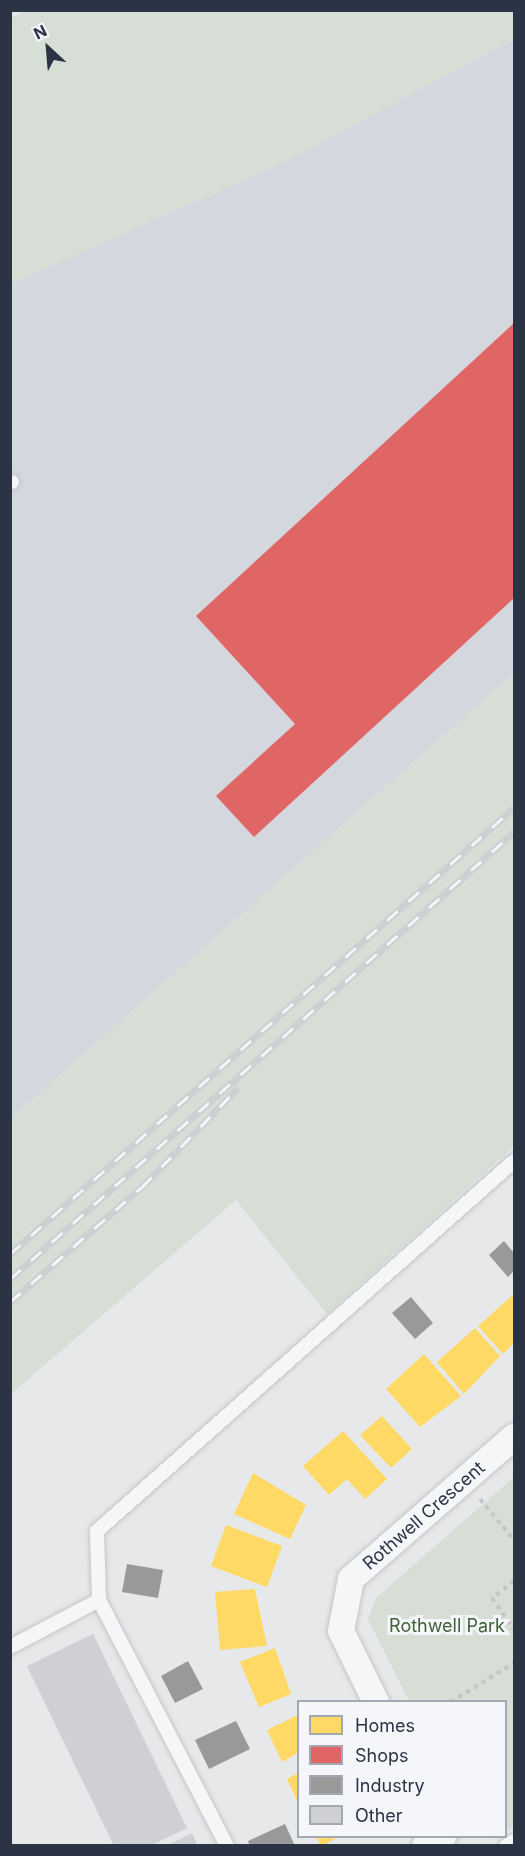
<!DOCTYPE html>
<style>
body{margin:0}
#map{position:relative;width:525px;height:1856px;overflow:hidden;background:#e6e8ea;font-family:Inter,sans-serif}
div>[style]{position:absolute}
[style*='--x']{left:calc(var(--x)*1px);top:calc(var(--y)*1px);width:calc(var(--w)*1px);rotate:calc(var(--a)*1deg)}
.built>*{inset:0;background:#d4d7dd}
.green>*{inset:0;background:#d6ded6}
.homes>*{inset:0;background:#ffd966}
.shops>*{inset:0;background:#e06666}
.industry>*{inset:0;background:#999}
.building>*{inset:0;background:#ced0d3}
.path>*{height:4px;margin-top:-2px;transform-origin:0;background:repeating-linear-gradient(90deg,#c5c6ca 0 4.5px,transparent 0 9px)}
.roads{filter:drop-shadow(0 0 2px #c4c6c8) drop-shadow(0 0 2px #c4c6c8)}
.lane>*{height:14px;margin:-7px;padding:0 7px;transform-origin:7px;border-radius:7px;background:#f5f6f7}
.street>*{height:26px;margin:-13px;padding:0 13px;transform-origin:13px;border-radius:13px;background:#f5f6f7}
.rail>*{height:7px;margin-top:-3.5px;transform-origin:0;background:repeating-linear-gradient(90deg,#f4f6f9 0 14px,#cecfd2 0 28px);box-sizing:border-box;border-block:2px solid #cecfd2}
span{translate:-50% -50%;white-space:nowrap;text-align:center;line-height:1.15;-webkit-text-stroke:6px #f4f6f9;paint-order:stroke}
.street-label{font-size:18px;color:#2b3445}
.park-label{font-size:18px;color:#3f6138}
.frame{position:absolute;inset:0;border:12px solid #2b3445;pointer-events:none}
.legend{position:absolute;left:297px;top:1700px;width:210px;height:138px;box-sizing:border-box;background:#f4f6f9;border:2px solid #a4a8b1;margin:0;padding:8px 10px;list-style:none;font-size:18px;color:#2b3445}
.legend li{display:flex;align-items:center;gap:12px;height:30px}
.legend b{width:30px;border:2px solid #a4a8b1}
.north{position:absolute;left:18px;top:18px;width:60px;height:60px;-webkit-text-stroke:4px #f4f6f9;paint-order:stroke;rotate:334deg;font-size:16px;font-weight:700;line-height:24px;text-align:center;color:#2b3445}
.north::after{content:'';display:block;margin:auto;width:21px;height:27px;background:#2b3445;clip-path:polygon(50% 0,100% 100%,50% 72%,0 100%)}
</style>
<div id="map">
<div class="built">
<i style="clip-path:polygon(514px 39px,514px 673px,11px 1118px,10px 284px,284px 162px)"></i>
</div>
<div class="green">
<i style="clip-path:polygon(25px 11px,514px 11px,514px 39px,284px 162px,11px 284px,11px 18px)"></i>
<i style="clip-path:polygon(514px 673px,514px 1146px,327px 1314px,236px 1200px,11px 1394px,11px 1118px)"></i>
<i style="clip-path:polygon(514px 1477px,514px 1826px,506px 1831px,506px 1702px,409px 1701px,368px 1619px,376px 1598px)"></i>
</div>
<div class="homes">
<i style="clip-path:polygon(514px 1294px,514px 1343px,503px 1354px,478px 1326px)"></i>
<i style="clip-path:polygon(475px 1328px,500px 1356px,464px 1394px,437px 1362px)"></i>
<i style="clip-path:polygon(424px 1354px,461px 1396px,420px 1427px,386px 1389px)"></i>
<i style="clip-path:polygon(382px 1416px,412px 1449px,391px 1468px,360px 1435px)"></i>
<i style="clip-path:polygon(343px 1431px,387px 1479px,365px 1499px,347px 1479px,329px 1495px,303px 1466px)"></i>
<i style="clip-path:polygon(253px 1473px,306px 1505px,290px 1539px,234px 1514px)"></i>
<i style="clip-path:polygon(226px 1525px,282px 1546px,267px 1587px,211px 1566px)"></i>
<i style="clip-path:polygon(255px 1589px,267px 1646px,220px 1650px,215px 1592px)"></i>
<i style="clip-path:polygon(275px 1648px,291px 1694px,259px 1707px,240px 1662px)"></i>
<i style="clip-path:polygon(298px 1715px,298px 1753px,282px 1762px,267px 1730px)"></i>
<i style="clip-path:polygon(298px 1773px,298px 1803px,287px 1779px)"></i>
<i style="clip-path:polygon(315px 1836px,340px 1836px,322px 1846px)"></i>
</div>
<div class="shops">
<i style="clip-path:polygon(514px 323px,514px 598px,254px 837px,216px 796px,295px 724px,196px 616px)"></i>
</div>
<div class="industry">
<i style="clip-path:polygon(504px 1241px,514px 1253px,514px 1271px,508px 1277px,489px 1255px)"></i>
<i style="clip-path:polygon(411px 1297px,433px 1323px,415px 1339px,392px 1313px)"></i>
<i style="clip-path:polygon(127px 1564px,163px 1570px,158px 1598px,122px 1592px)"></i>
<i style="clip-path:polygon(188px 1661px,203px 1689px,175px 1703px,161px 1676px)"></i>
<i style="clip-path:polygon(236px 1721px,250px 1749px,209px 1769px,195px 1740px)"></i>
<i style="clip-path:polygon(285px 1824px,295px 1846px,250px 1846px,248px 1841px)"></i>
</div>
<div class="building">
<i style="clip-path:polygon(93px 1634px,187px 1828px,150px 1846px,114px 1846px,27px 1666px)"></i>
<i style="clip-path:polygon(192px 1833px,198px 1846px,166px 1846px)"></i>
</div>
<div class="path">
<i style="--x:480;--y:1499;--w:53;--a:50.3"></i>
<i style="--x:514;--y:1581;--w:28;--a:142"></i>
<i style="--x:492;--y:1598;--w:39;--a:55"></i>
<i style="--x:451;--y:1702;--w:74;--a:-31.8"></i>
</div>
<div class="roads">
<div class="lane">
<i style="--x:10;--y:482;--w:2;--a:0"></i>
<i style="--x:10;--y:1647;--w:101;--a:-27.8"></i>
<i style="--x:227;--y:1846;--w:277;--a:-117.5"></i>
<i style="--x:99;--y:1600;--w:69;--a:-91.7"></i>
<i style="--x:97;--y:1531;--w:557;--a:-41.58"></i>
<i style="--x:506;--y:1846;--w:9;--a:-32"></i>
</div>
<div class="street">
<i style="--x:376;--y:1702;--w:79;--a:-116.2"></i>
<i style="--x:341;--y:1631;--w:53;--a:-79.1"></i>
<i style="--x:351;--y:1579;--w:216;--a:-41.1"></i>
<i style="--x:425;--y:1846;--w:21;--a:-29"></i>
</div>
</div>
<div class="rail">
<i style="--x:10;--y:1254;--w:673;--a:-41.51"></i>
<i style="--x:10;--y:1279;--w:674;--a:-41.57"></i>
<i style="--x:10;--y:1302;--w:175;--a:-41.1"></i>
<i style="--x:142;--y:1187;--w:138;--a:-45.9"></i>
</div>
<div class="street-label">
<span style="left:424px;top:1516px;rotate:-41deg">Rothwell Crescent</span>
</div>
<div class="park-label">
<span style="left:447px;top:1626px">Rothwell Park</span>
</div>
<div class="frame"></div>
<ul class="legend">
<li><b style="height:16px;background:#ffd966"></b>Homes</li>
<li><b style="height:16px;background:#e06666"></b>Shops</li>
<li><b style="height:16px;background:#999"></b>Industry</li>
<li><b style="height:16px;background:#ced0d3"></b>Other</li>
</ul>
<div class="north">N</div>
</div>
